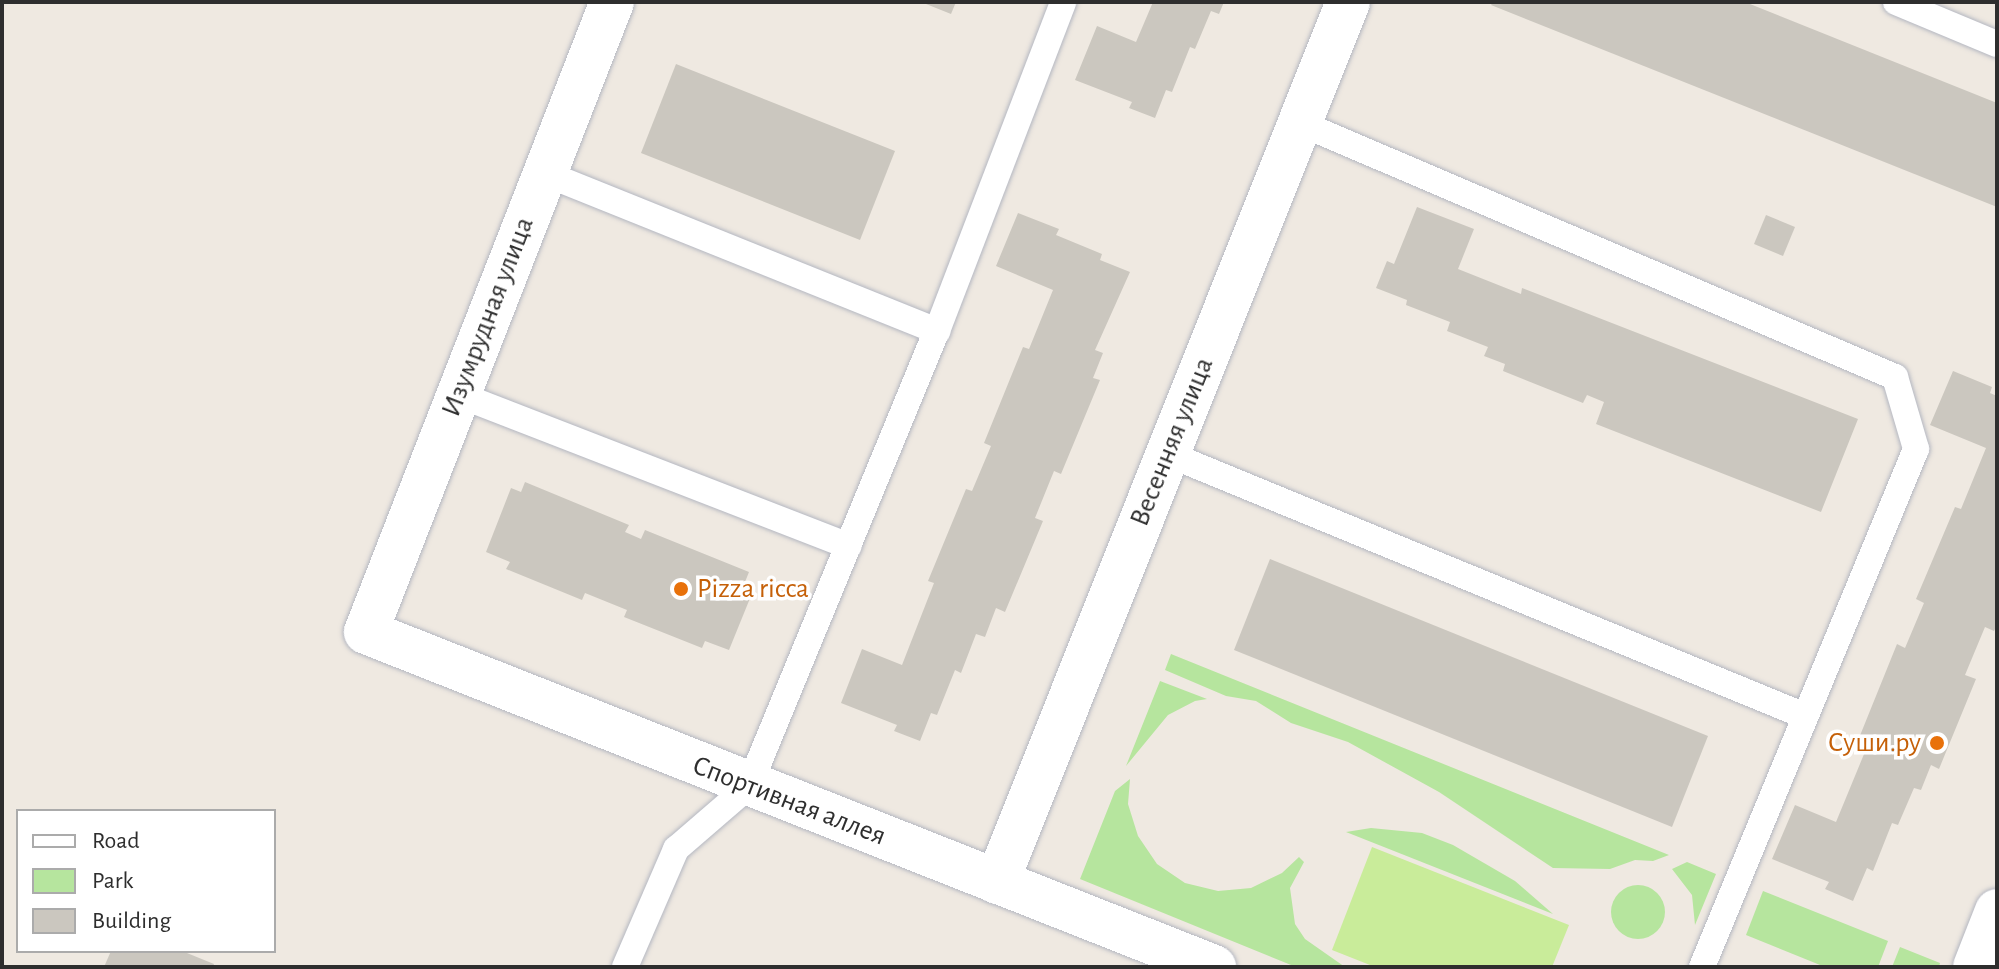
<!DOCTYPE html>
<meta charset="utf-8">
<style>
body{margin:0}
#map{position:relative;width:1999px;height:969px;overflow:hidden;background:#efe9e1;font-family:"Alegreya Sans",sans-serif}
div>[style]{position:absolute}
[style*='--x']{left:calc(var(--x)*1px);top:calc(var(--y)*1px);width:calc(var(--w)*1px);rotate:calc(var(--a)*1deg)}
.green>*{inset:0;background:#b6e59e}
.round{border-radius:50%}
.pitch>*{inset:0;background:#c9ec9a}
.building>*{inset:0;background:#cbc7bf}
.roads{filter:drop-shadow(0 0 2px #b4b7c1) drop-shadow(0 0 2px #b4b7c1)}
.service>*{height:26px;margin:-13px;padding:0 13px;transform-origin:13px;border-radius:13px;background:#fff}
.minor>*{height:44px;margin:-22px;padding:0 22px;transform-origin:22px;border-radius:22px;background:#fff}
.dots>*{width:22px;height:22px;translate:-50% -50%;box-sizing:border-box;border:4px solid #fff;border-radius:50%}
span{translate:-50% -50%;white-space:nowrap;text-align:center;line-height:1.15;-webkit-text-stroke:7px #fff;paint-order:stroke}
.street-label{font-size:28px;color:#2e2e2e}
.food-label{font-size:28px;color:#c56008}
.left{translate:0 -50%;text-align:left}
.right{translate:-100% -50%;text-align:right}
.frame{position:absolute;inset:0;border:4px solid #2e2e2e;pointer-events:none}
.legend{position:absolute;left:16px;top:809px;width:260px;height:144px;box-sizing:border-box;background:#fff;border:2px solid #ababab;margin:0;padding:10px 14px;list-style:none;font-size:24px;color:#2e2e2e}
.legend li{display:flex;align-items:center;gap:16px;height:40px}
.legend b{width:40px;border:2px solid #ababab}
</style>
<div id="map">
<div class="green">
<i style="clip-path:polygon(1171px 654px,1669px 855px,1653px 861px,1635px 860px,1610px 869px,1553px 868px,1439px 792px,1348px 742px,1291px 723px,1256px 701px,1226px 696px,1165px 670px)"></i>
<i style="clip-path:polygon(1160px 681px,1207px 699px,1195px 701px,1168px 715px,1126px 766px)"></i>
<i style="clip-path:polygon(1130px 779px,1128px 804px,1138px 836px,1157px 864px,1185px 883px,1218px 891px,1251px 888px,1282px 873px,1299px 857px,1304px 862px,1290px 888px,1295px 924px,1305px 939px,1345px 967px,1296px 967px,1080px 879px,1115px 791px)"></i>
<i style="clip-path:polygon(1371px 828px,1422px 833px,1453px 845px,1515px 881px,1553px 914px,1346px 832px)"></i>
<i style="clip-path:polygon(1687px 862px,1716px 874px,1695px 925px,1692px 895px,1672px 869px)"></i>
<i class="round" style="left:1611px;top:885px;width:54px;height:54px"></i>
<i style="clip-path:polygon(1763px 891px,1888px 941px,1878px 967px,1825px 967px,1746px 935px)"></i>
<i style="clip-path:polygon(1900px 947px,1940px 963px,1939px 967px,1892px 967px)"></i>
</div>
<div class="pitch">
<i style="clip-path:polygon(1372px 847px,1569px 925px,1552px 967px,1375px 967px,1332px 950px)"></i>
</div>
<div class="building">
<i style="clip-path:polygon(921px 2px,956px 2px,951px 14px)"></i>
<i style="clip-path:polygon(1153px 2px,1224px 2px,1219px 14px,1211px 11px,1195px 49px,1190px 47px,1172px 92px,1166px 90px,1155px 118px,1129px 108px,1132px 102px,1075px 80px,1097px 26px,1136px 42px)"></i>
<i style="clip-path:polygon(1493px 2px,1745px 2px,1997px 103px,1997px 207px,1491px 5px)"></i>
<i style="clip-path:polygon(676px 64px,895px 151px,860px 240px,641px 153px)"></i>
<i style="clip-path:polygon(1417px 207px,1474px 229px,1458px 269px,1521px 294px,1522px 288px,1858px 419px,1821px 512px,1596px 424px,1604px 402px,1587px 395px,1583px 403px,1503px 371px,1505px 364px,1484px 356px,1488px 347px,1447px 331px,1450px 322px,1406px 305px,1407px 300px,1376px 288px,1387px 261px,1394px 264px)"></i>
<i style="clip-path:polygon(1018px 213px,1059px 229px,1056px 235px,1102px 254px,1100px 260px,1130px 272px,1095px 350px,1103px 353px,1093px 378px,1100px 380px,1061px 474px,1054px 471px,1035px 518px,1043px 521px,1005px 612px,996px 608px,985px 637px,976px 634px,961px 673px,955px 670px,937px 715px,931px 713px,920px 741px,894px 731px,897px 725px,841px 703px,862px 649px,902px 665px,934px 583px,928px 581px,966px 489px,972px 491px,991px 446px,984px 443px,1023px 347px,1029px 349px,1053px 290px,996px 266px)"></i>
<i style="clip-path:polygon(1766px 215px,1795px 227px,1783px 256px,1754px 244px)"></i>
<i style="clip-path:polygon(1953px 371px,1992px 387px,1990px 393px,1997px 396px,1997px 625px,1994px 631px,1985px 627px,1965px 675px,1976px 679px,1939px 769px,1931px 765px,1921px 790px,1914px 788px,1898px 825px,1892px 823px,1873px 871px,1867px 868px,1853px 901px,1825px 889px,1829px 882px,1772px 859px,1795px 805px,1836px 822px,1869px 742px,1859px 738px,1897px 644px,1905px 648px,1924px 603px,1916px 599px,1955px 507px,1961px 509px,1986px 448px,1930px 425px)"></i>
<i style="clip-path:polygon(525px 482px,629px 525px,625px 532px,641px 539px,645px 530px,749px 572px,745px 582px,755px 586px,729px 650px,705px 641px,702px 648px,624px 617px,627px 610px,585px 593px,582px 600px,506px 569px,510px 562px,486px 552px,511px 488px,521px 492px)"></i>
<i style="clip-path:polygon(1270px 559px,1708px 736px,1672px 827px,1234px 650px)"></i>
<i style="clip-path:polygon(111px 951px,182px 951px,214px 964px,213px 967px,104px 967px)"></i>
</div>
<div class="roads">
<div class="service">
<i style="--x:1896;--y:2;--w:109;--a:22.6"></i>
<i style="--x:1300;--y:123;--w:647;--a:23.12"></i>
<i style="--x:1895;--y:377;--w:75;--a:73.7"></i>
<i style="--x:1916;--y:449;--w:560;--a:112.45"></i>
<i style="--x:544;--y:173;--w:424;--a:21.9"></i>
<i style="--x:457;--y:394;--w:420;--a:21.2"></i>
<i style="--x:1168;--y:454;--w:689;--a:22.36"></i>
<i style="--x:625;--y:967;--w:129;--a:-66.6"></i>
<i style="--x:676;--y:849;--w:96;--a:-40.8"></i>
<i style="--x:749;--y:786;--w:492;--a:-67.6"></i>
<i style="--x:937;--y:331;--w:352;--a:-69"></i>
</div>
<div class="minor">
<i style="--x:612;--y:2;--w:676;--a:111.33"></i>
<i style="--x:366;--y:632;--w:912;--a:21.56"></i>
<i style="--x:997;--y:882;--w:947;--a:-68.25"></i>
<i style="--x:1975;--y:967;--w:60;--a:-68.6"></i>
</div>
</div>
<div class="dots">
<i style="left:681px;top:589px;background:#e8710a"></i>
<i style="left:1937px;top:743px;background:#e8710a"></i>
</div>
<div class="street-label">
<span style="left:488px;top:317px;rotate:-69deg">Изумрудная улица</span>
<span style="left:1172px;top:442px;rotate:-68deg">Весенняя улица</span>
<span style="left:789px;top:801px;rotate:21deg">Спортивная аллея</span>
</div>
<div class="food-label">
<span class="left" style="left:697px;top:589px">Pizza ricca</span>
<span class="right" style="left:1921px;top:743px">Суши.ру</span>
</div>
<div class="frame"></div>
<ul class="legend">
<li><b style="height:10px;background:#fff"></b>Road</li>
<li><b style="height:22px;background:#b6e59e"></b>Park</li>
<li><b style="height:22px;background:#cbc7bf"></b>Building</li>
</ul>
</div>
